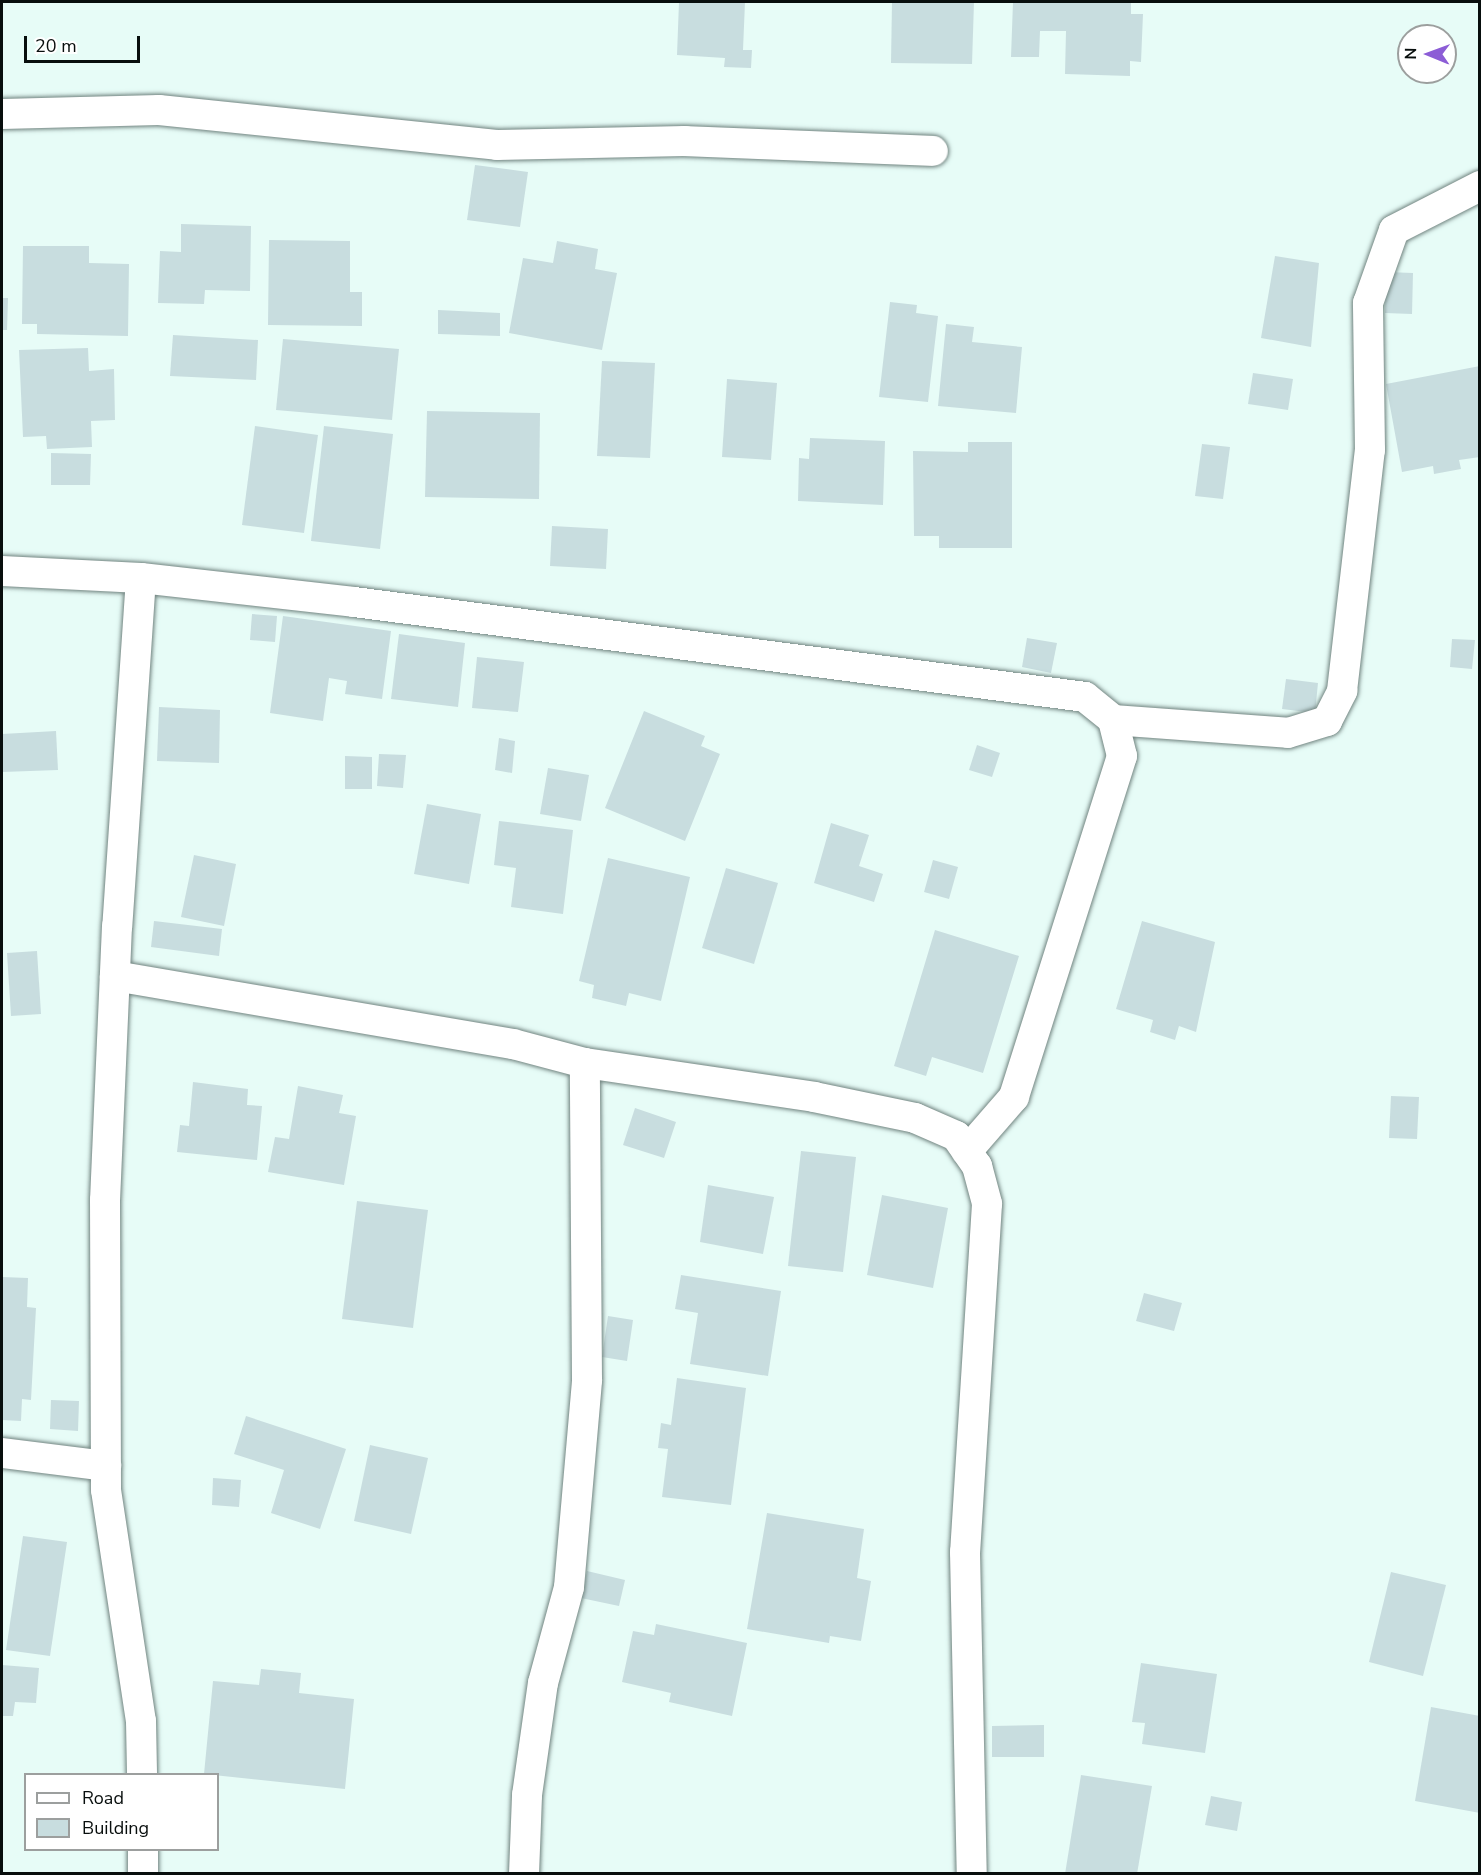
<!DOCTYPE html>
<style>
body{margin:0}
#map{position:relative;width:1481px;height:1875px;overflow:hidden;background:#e7fcf7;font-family:"Nunito Sans",sans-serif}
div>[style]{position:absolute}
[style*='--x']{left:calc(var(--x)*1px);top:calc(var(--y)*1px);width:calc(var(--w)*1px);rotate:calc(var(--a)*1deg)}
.building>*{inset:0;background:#c8dddf}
.roads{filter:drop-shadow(0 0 2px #718480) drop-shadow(0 0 2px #718480)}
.minor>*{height:30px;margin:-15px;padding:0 15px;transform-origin:15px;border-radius:15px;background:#fff}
span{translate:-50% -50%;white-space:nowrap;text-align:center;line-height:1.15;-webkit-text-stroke:4.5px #fff;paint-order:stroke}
.frame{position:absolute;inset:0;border:3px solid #080e0d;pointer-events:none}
.legend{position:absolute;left:24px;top:1773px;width:195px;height:78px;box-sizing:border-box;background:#fff;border:2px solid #9c9f9e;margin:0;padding:8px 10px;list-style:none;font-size:18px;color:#080e0d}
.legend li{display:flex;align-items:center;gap:12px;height:30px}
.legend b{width:30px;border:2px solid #9c9f9e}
.north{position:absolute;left:1397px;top:24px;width:60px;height:60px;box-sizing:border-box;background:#fff;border:2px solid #9c9f9e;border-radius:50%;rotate:271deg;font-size:16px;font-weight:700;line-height:24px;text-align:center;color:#080e0d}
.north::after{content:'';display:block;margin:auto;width:21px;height:27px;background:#8c5dd6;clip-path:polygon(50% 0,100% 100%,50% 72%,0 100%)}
.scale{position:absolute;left:24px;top:36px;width:116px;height:27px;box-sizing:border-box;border:3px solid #080e0d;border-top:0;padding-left:8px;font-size:18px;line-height:21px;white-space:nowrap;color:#080e0d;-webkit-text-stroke:4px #fff;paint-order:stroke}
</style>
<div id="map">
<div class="building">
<i style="clip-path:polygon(679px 2px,745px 2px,743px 50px,752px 50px,751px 68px,724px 67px,725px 58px,677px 55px)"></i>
<i style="clip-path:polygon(892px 2px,974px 2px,972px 64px,891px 63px)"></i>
<i style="clip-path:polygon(1013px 2px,1131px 2px,1131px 14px,1143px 14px,1141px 62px,1130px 61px,1130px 76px,1065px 74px,1066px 31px,1040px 31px,1039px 57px,1011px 57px)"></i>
<i style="clip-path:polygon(475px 165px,528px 172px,520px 227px,467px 220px)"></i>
<i style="clip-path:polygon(181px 224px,251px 226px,250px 291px,205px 290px,204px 304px,158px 303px,160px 251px,181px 252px)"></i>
<i style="clip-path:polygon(269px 240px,350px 241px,350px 292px,362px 292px,362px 326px,268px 325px)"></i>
<i style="clip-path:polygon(557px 241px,598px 249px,595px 269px,617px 273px,602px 350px,509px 333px,523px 258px,553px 263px)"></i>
<i style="clip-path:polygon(23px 246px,89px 246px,89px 263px,129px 264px,128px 336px,37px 334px,37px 324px,22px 324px)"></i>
<i style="clip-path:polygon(1275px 256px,1319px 263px,1311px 347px,1261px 338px)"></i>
<i style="clip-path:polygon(1386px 272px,1413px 273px,1412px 314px,1385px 313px)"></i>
<i style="clip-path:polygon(2px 298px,8px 298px,7px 330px,2px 330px)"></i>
<i style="clip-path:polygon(890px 302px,917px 305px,916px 313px,938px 316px,928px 402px,879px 397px)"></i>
<i style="clip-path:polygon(438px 310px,500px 313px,500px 336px,438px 334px)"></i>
<i style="clip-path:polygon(946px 324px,974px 327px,972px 342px,1022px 347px,1016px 413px,938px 406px)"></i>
<i style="clip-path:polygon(173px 335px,258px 340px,256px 380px,170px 376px)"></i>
<i style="clip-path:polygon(283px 339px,399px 349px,392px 420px,276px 410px)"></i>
<i style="clip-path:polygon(88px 348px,89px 371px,114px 369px,115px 420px,91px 421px,92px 447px,47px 449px,46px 436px,23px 437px,19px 350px)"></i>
<i style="clip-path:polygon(602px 361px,655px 363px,650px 458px,597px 456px)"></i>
<i style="clip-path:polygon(1480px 366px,1480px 457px,1459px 460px,1461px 469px,1434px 474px,1433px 466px,1402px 472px,1386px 384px)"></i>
<i style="clip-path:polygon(1253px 373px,1293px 379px,1288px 410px,1248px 404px)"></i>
<i style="clip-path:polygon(727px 379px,777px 383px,771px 460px,722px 457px)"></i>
<i style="clip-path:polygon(427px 411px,540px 413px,539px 499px,425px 497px)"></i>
<i style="clip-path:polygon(255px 426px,318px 435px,304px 533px,242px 525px)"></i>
<i style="clip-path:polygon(324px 426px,393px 434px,380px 549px,311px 541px)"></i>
<i style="clip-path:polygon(810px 438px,885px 441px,883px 505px,798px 501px,799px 458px,809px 459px)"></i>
<i style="clip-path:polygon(968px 442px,1012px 442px,1012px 548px,939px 548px,939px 536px,914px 536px,913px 451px,968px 452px)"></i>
<i style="clip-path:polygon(1202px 444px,1230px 447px,1223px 499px,1195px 496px)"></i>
<i style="clip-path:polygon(51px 453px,91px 454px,90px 485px,51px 485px)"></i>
<i style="clip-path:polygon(552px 526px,608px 529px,606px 569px,550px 566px)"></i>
<i style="clip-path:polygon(252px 614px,277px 616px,275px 642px,250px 640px)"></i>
<i style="clip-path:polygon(283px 616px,391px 631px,382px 699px,345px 694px,347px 681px,329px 678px,323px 721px,270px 713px)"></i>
<i style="clip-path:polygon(399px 634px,465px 643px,458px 707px,391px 699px)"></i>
<i style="clip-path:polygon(1027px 638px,1057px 643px,1051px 673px,1022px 667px)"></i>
<i style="clip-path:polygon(1452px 639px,1475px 640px,1472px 669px,1450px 667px)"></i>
<i style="clip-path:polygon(477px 657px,524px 662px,518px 712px,472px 708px)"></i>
<i style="clip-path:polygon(1286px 679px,1318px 683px,1315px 713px,1282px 709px)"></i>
<i style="clip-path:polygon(159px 707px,220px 710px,219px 763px,157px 761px)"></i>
<i style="clip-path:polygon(644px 711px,705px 736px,701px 746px,720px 754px,685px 841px,605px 808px)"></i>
<i style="clip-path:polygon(56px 731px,58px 770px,2px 772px,2px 734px)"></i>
<i style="clip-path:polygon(499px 738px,515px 741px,512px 773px,495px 770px)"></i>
<i style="clip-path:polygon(977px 745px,1000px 753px,992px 777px,969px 770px)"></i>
<i style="clip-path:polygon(379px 754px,406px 755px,403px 788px,377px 786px)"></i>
<i style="clip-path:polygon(345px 756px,372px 757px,372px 789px,345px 789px)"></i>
<i style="clip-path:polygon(548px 768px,589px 775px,581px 821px,540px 814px)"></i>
<i style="clip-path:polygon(427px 804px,481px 814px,469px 884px,414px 874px)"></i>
<i style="clip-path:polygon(499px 821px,573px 830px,563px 914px,511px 907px,516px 868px,494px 865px)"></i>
<i style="clip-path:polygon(831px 823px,869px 835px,859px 866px,883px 874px,874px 902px,814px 883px)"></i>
<i style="clip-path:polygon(194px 855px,236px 864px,224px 926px,181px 917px)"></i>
<i style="clip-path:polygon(608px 858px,690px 877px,661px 1001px,629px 993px,626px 1006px,592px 998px,594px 985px,579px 981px)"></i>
<i style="clip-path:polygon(933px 860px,958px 867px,949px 899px,924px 892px)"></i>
<i style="clip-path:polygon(726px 868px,778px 883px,754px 964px,702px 948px)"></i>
<i style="clip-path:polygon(154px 921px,222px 929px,219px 956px,151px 947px)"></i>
<i style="clip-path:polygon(1142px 921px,1215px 942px,1196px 1032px,1179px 1026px,1175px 1040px,1150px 1032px,1153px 1020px,1116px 1009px)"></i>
<i style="clip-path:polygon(935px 930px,1019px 956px,983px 1073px,932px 1057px,926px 1076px,894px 1066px)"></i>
<i style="clip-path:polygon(37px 951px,41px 1014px,11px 1016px,7px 953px)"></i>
<i style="clip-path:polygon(193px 1082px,248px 1089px,247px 1105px,262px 1106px,257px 1160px,177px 1152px,180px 1125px,189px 1126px)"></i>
<i style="clip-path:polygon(298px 1086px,343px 1095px,339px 1113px,356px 1116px,344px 1185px,268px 1172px,275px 1137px,289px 1139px)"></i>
<i style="clip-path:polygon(1391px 1096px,1419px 1097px,1417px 1139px,1389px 1138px)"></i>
<i style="clip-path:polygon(635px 1108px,676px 1122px,664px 1158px,623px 1145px)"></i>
<i style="clip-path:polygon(801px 1151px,856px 1157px,843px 1272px,788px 1266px)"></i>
<i style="clip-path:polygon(708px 1185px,774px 1197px,763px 1254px,700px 1242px)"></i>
<i style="clip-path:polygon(882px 1195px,948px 1208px,933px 1288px,867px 1275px)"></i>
<i style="clip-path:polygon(357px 1201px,428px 1210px,413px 1328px,342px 1319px)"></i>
<i style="clip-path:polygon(681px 1275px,781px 1291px,768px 1376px,690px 1364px,698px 1313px,675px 1309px)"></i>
<i style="clip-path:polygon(2px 1277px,28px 1278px,27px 1307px,36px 1308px,31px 1400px,22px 1399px,21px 1421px,2px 1420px)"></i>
<i style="clip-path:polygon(1144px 1293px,1182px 1303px,1174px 1331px,1136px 1321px)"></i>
<i style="clip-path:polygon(608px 1316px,633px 1320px,627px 1361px,602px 1357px)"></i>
<i style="clip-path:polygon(677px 1378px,746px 1388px,731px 1505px,662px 1497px,668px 1449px,658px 1448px,661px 1423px,671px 1425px)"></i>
<i style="clip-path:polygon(51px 1400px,79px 1401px,78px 1431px,50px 1429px)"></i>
<i style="clip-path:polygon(246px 1416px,346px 1449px,320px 1529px,271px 1513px,284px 1470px,234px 1454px)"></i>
<i style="clip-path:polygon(370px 1445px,428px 1458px,411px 1534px,354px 1521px)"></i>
<i style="clip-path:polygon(213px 1478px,241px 1480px,239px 1507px,212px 1505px)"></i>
<i style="clip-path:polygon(767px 1513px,864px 1529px,857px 1578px,871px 1581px,861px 1641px,830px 1636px,829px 1643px,747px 1629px)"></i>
<i style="clip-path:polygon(23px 1536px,67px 1542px,50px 1656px,6px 1650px)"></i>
<i style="clip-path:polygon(587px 1571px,625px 1580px,619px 1606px,581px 1598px)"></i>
<i style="clip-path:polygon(1391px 1572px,1446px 1585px,1423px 1676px,1369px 1662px)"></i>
<i style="clip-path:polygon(656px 1624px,747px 1643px,732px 1716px,669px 1702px,671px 1693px,622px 1682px,633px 1631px,654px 1635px)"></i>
<i style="clip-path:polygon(1141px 1663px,1217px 1674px,1205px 1753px,1142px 1744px,1145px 1723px,1132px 1722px)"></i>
<i style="clip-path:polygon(2px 1665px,39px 1668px,36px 1703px,15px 1702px,13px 1716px,2px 1716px)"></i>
<i style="clip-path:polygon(261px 1669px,301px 1673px,299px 1693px,354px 1699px,345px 1789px,204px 1774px,213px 1681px,259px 1685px)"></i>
<i style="clip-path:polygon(1431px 1707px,1480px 1716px,1480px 1813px,1415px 1801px)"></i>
<i style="clip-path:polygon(1044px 1725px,1044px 1757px,992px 1757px,992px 1726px)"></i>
<i style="clip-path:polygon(1081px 1775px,1152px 1786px,1137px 1874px,1065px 1874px)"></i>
<i style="clip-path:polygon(1211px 1796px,1242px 1802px,1237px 1831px,1205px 1825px)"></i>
</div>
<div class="roads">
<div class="minor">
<i style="--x:2;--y:114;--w:157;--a:-1.5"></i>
<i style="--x:159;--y:110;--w:340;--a:5.9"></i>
<i style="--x:497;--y:145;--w:188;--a:-1.2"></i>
<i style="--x:685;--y:141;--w:248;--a:2.3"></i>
<i style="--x:2;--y:571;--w:139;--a:2.9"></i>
<i style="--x:141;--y:578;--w:214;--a:6.4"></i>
<i style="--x:354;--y:602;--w:737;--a:7.4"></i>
<i style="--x:1085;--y:697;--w:36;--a:39"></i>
<i style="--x:1113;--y:720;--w:37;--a:76"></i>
<i style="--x:1122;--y:756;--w:358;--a:107.6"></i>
<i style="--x:1014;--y:1097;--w:72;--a:131"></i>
<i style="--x:141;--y:578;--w:349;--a:93.9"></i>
<i style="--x:117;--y:926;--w:274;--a:92.5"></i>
<i style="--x:105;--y:1200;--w:290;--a:89.8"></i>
<i style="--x:106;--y:1490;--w:234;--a:81.4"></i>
<i style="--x:141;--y:1721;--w:53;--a:88.9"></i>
<i style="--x:1113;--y:720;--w:175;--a:4.2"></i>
<i style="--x:1288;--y:733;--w:41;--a:-17.1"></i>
<i style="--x:1327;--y:721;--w:34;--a:-63"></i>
<i style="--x:1342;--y:691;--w:243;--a:-83.4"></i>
<i style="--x:1370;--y:450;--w:147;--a:-90.8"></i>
<i style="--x:1368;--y:303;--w:77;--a:-70.4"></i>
<i style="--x:1394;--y:230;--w:97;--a:-27.1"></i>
<i style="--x:115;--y:976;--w:404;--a:9.7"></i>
<i style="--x:513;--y:1044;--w:74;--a:14.8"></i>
<i style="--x:585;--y:1063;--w:232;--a:8.4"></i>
<i style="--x:814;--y:1097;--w:103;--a:11.7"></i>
<i style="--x:915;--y:1118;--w:45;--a:23.7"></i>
<i style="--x:956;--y:1136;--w:37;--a:55"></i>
<i style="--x:977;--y:1166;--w:39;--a:75"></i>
<i style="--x:987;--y:1204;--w:349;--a:93.6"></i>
<i style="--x:965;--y:1552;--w:322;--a:88.8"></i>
<i style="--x:2;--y:1453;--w:105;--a:7.1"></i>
<i style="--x:143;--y:1850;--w:24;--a:90"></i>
<i style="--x:524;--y:1874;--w:79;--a:-87.8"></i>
<i style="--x:527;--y:1795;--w:113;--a:-81.9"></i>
<i style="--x:543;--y:1683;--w:99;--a:-74.8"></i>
<i style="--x:569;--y:1587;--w:208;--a:-85"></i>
<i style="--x:587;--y:1380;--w:317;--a:-90.4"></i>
</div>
</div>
<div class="frame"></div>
<ul class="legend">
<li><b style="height:8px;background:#fff"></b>Road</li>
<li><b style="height:16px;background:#c8dddf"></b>Building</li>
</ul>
<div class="north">N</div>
<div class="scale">20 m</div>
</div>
